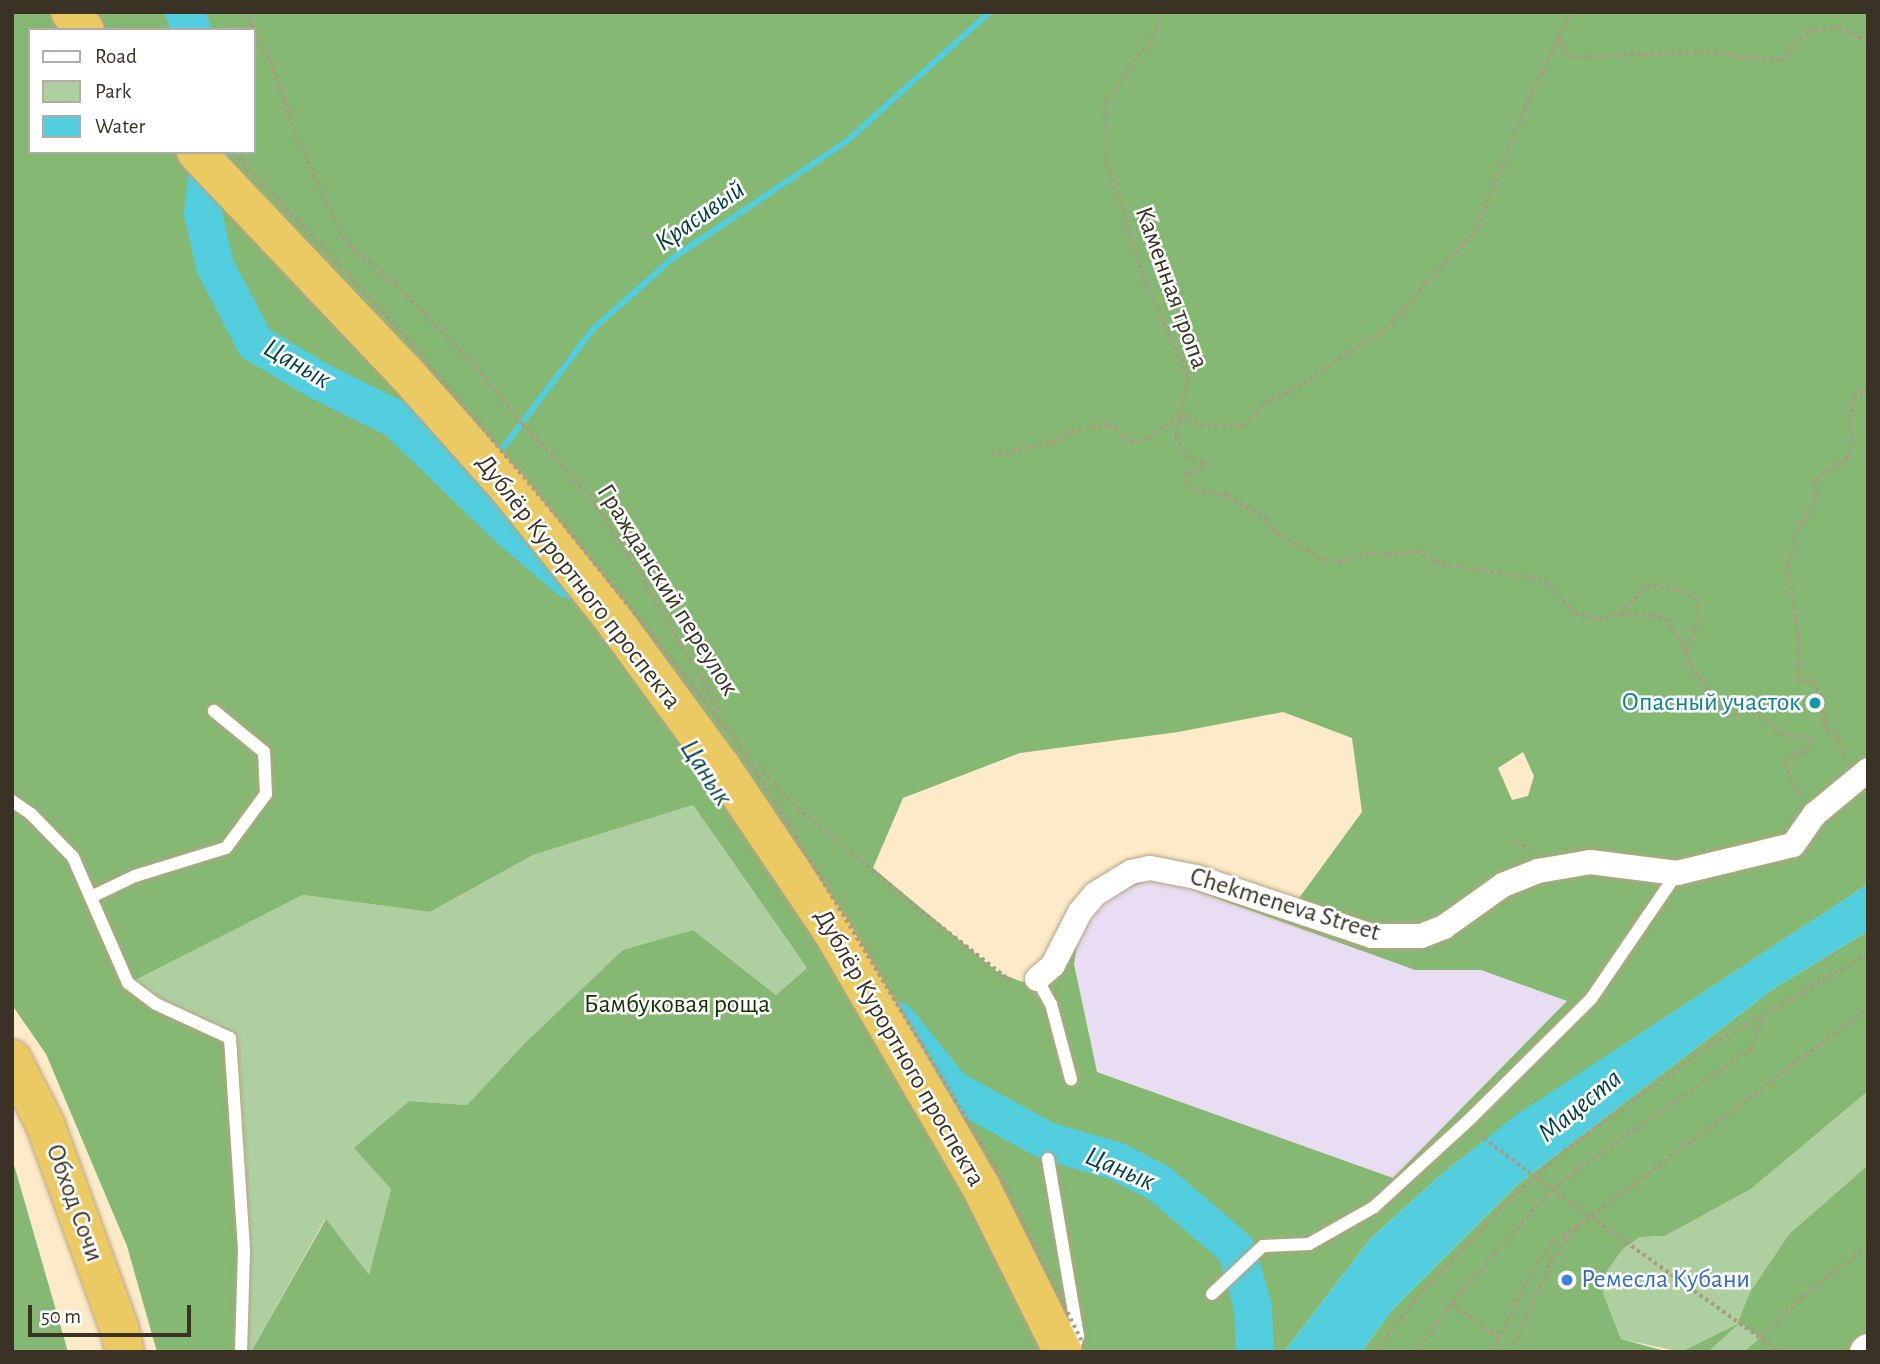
<!DOCTYPE html>
<meta charset="utf-8">
<style>
body{margin:0}
#map{position:relative;width:1880px;height:1364px;overflow:hidden;background:#fdeac8;font-family:"Alegreya Sans",sans-serif}
div>[style]{position:absolute}
[style*='--x']{left:calc(var(--x)*1px);top:calc(var(--y)*1px);width:calc(var(--w)*1px);rotate:calc(var(--a)*1deg)}
.industrial>*{inset:0;background:#e8ddf2}
.green>*{inset:0;background:#aed0a1}
.forest>*{inset:0;background:#85b872}
.water>*{inset:0;background:#52cede}
.stream>*{height:6px;margin:-3px;padding:0 3px;transform-origin:3px;border-radius:3px;background:#52cede}
.river>*{height:38px;margin:-19px;padding:0 19px;transform-origin:19px;border-radius:19px;background:#52cede}
.path>*{height:3.5px;margin-top:-1.75px;transform-origin:0;background:repeating-linear-gradient(90deg,#a99b82 0 3.5px,transparent 0 7px)}
.roads{filter:drop-shadow(0 0 2px #b7a485) drop-shadow(0 0 2px #b7a485)}
.service>*{height:12px;margin:-6px;padding:0 6px;transform-origin:6px;border-radius:6px;background:#fff}
.minor>*{height:24px;margin:-12px;padding:0 12px;transform-origin:12px;border-radius:12px;background:#fff}
.secondary>*{height:35px;margin:-17.5px;padding:0 17.5px;transform-origin:17.5px;border-radius:17.5px;background:#fff}
.trunk>*{height:38px;margin:-19px;padding:0 19px;transform-origin:19px;border-radius:19px;background:#ebca63}
.path-bridge>*{height:3.5px;margin-top:-1.75px;transform-origin:0;background:repeating-linear-gradient(90deg,#a99b82 0 3.5px,transparent 0 7px)}
.dots>*{width:19px;height:19px;translate:-50% -50%;box-sizing:border-box;border:4px solid #fff;border-radius:50%}
span{translate:-50% -50%;white-space:nowrap;text-align:center;line-height:1.15;-webkit-text-stroke:5px #fff;paint-order:stroke}
.street-label{font-size:26px;color:#393225}
.culture-label{font-size:26px;color:#0d838f}
.right{translate:-100% -50%;text-align:right}
.park-label{font-size:26px;color:#113201}
.shop-label{font-size:26px;color:#366cbe}
.left{translate:0 -50%;text-align:left}
.water-label{font-size:28px;color:#003d44;font-style:italic}
.frame{position:absolute;inset:0;border:14px solid #393225;pointer-events:none}
.legend{position:absolute;left:28px;top:28px;width:228px;height:126px;box-sizing:border-box;background:#fff;border:2px solid #b0ada8;margin:0;padding:9px 12px;list-style:none;font-size:21px;color:#393225}
.legend li{display:flex;align-items:center;gap:14px;height:35px}
.legend b{width:35px;border:2px solid #b0ada8}
.scale{position:absolute;left:28px;top:1305px;width:163px;height:32px;box-sizing:border-box;border:4px solid #393225;border-top:0;padding-left:9px;font-size:21px;line-height:24px;white-space:nowrap;color:#393225;-webkit-text-stroke:5px #fff;paint-order:stroke}
</style>
<div id="map">
<div class="industrial">
<i style="clip-path:polygon(1158px 877px,1415px 970px,1481px 970px,1567px 1001px,1393px 1178px,1097px 1072px,1074px 964px,1079px 932px,1098px 899px)"></i>
</div>
<div class="green">
<i style="clip-path:polygon(693px 805px,807px 968px,776px 995px,693px 930px,523px 1045px,467px 1105px,409px 1101px,355px 1148px,391px 1189px,369px 1276px,325px 1219px,251px 1352px,241px 1352px,128px 983px,303px 895px,430px 912px,533px 855px)"></i>
<i style="clip-path:polygon(1868px 1091px,1868px 1165px,1789px 1234px,1750px 1292px,1737px 1324px,1681px 1352px,1621px 1339px,1603px 1293px,1607px 1271px,1622px 1250px,1640px 1237px,1665px 1236px,1751px 1189px)"></i>
<i style="clip-path:polygon(1740px 1323px,1761px 1338px,1744px 1352px,1708px 1352px)"></i>
</div>
<div class="forest">
<i style="clip-path:polygon(evenodd,12px 12px,1868px 12px,1868px 884px,1517px 1115px,1443px 1173px,1371px 1238px,1284px 1352px,251px 1352px,326px 1219px,369px 1275px,391px 1189px,354px 1148px,409px 1101px,467px 1105px,523px 1045px,623px 950px,693px 930px,776px 995px,807px 968px,693px 805px,533px 855px,430px 912px,303px 895px,129px 983px,156px 1004px,230px 1038px,244px 1251px,241px 1352px,157px 1352px,127px 1246px,46px 1054px,12px 1005px,12px 12px,30px 30px,254px 30px,254px 152px,30px 152px,30px 30px,12px 12px,1283px 712px,1352px 738px,1362px 812px,1291px 909px,1196px 877px,1150px 868px,1131px 872px,1095px 894px,1080px 912px,1045px 974px,1023px 982px,999px 973px,873px 868px,903px 798px,1020px 753px,1178px 732px,1283px 712px,12px 12px,1523px 752px,1534px 776px,1528px 796px,1512px 800px,1498px 768px,1523px 752px,12px 12px,1158px 877px,1415px 970px,1481px 970px,1567px 1001px,1393px 1178px,1097px 1072px,1074px 964px,1079px 932px,1098px 899px,1158px 877px)"></i>
<i style="clip-path:polygon(1868px 931px,1868px 1091px,1751px 1189px,1665px 1236px,1640px 1237px,1622px 1250px,1607px 1271px,1603px 1293px,1621px 1339px,1669px 1352px,1361px 1352px,1393px 1309px,1518px 1184px,1773px 989px)"></i>
<i style="clip-path:polygon(12px 1158px,68px 1352px,12px 1352px)"></i>
<i style="clip-path:polygon(1868px 1165px,1868px 1352px,1744px 1352px,1760px 1338px,1740px 1323px,1708px 1352px,1681px 1352px,1737px 1324px,1750px 1292px,1789px 1234px)"></i>
</div>
<div class="water">
<i style="clip-path:polygon(1868px 884px,1868px 931px,1773px 989px,1518px 1184px,1393px 1309px,1361px 1352px,1284px 1352px,1371px 1238px,1443px 1173px,1516px 1115px)"></i>
</div>
<div class="stream">
<i style="--x:496;--y:457;--w:161;--a:-52.8"></i>
<i style="--x:593;--y:329;--w:107;--a:-41.6"></i>
<i style="--x:673;--y:258;--w:210;--a:-33.9"></i>
<i style="--x:847;--y:141;--w:193;--a:-42.1"></i>
<i style="--x:471;--y:491;--w:17;--a:-54"></i>
</div>
<div class="river">
<i style="--x:184;--y:12;--w:20;--a:66"></i>
<i style="--x:210;--y:152;--w:62;--a:96.4"></i>
<i style="--x:203;--y:214;--w:53;--a:77"></i>
<i style="--x:215;--y:266;--w:87;--a:62.5"></i>
<i style="--x:255;--y:343;--w:72;--a:30.8"></i>
<i style="--x:317;--y:380;--w:88;--a:26.3"></i>
<i style="--x:396;--y:419;--w:160;--a:44"></i>
<i style="--x:511;--y:530;--w:77;--a:40.3"></i>
<i style="--x:897;--y:1021;--w:87;--a:51"></i>
<i style="--x:952;--y:1089;--w:108;--a:28.7"></i>
<i style="--x:1047;--y:1141;--w:72;--a:16.2"></i>
<i style="--x:1116;--y:1161;--w:48;--a:27.1"></i>
<i style="--x:1159;--y:1183;--w:101;--a:40.6"></i>
<i style="--x:1236;--y:1249;--w:60;--a:73.7"></i>
<i style="--x:1253;--y:1307;--w:45;--a:87.5"></i>
</div>
<div class="path">
<i style="--x:246;--y:12;--w:64;--a:64.2"></i>
<i style="--x:274;--y:70;--w:70;--a:71.6"></i>
<i style="--x:296;--y:136;--w:112;--a:65.3"></i>
<i style="--x:343;--y:238;--w:92;--a:42.4"></i>
<i style="--x:411;--y:300;--w:93;--a:45.9"></i>
<i style="--x:476;--y:367;--w:72;--a:50.6"></i>
<i style="--x:522;--y:423;--w:98;--a:47.1"></i>
<i style="--x:589;--y:495;--w:73;--a:56.7"></i>
<i style="--x:629;--y:556;--w:183;--a:59.5"></i>
<i style="--x:1158;--y:12;--w:19;--a:93"></i>
<i style="--x:1157;--y:31;--w:90;--a:125.5"></i>
<i style="--x:1105;--y:104;--w:55;--a:89"></i>
<i style="--x:1106;--y:159;--w:131;--a:72.3"></i>
<i style="--x:1146;--y:284;--w:103;--a:65.4"></i>
<i style="--x:1189;--y:378;--w:60;--a:102.4"></i>
<i style="--x:1176;--y:437;--w:23;--a:61"></i>
<i style="--x:1187;--y:457;--w:17;--a:21"></i>
<i style="--x:1203;--y:463;--w:7;--a:82"></i>
<i style="--x:1204;--y:470;--w:18;--a:167"></i>
<i style="--x:1186;--y:474;--w:14;--a:78"></i>
<i style="--x:1189;--y:488;--w:40;--a:12"></i>
<i style="--x:1228;--y:496;--w:43;--a:30.7"></i>
<i style="--x:1265;--y:518;--w:19;--a:54"></i>
<i style="--x:1276;--y:533;--w:55;--a:28.4"></i>
<i style="--x:1324;--y:559;--w:15;--a:11"></i>
<i style="--x:1339;--y:562;--w:33;--a:-18"></i>
<i style="--x:1370;--y:552;--w:17;--a:10"></i>
<i style="--x:1387;--y:555;--w:30;--a:-6"></i>
<i style="--x:1417;--y:552;--w:28;--a:26"></i>
<i style="--x:1442;--y:564;--w:103;--a:8.9"></i>
<i style="--x:1544;--y:580;--w:45;--a:47.7"></i>
<i style="--x:1574;--y:613;--w:25;--a:14"></i>
<i style="--x:1598;--y:619;--w:24;--a:-12"></i>
<i style="--x:1621;--y:614;--w:31;--a:2"></i>
<i style="--x:1652;--y:615;--w:14;--a:17"></i>
<i style="--x:1665;--y:619;--w:27;--a:54"></i>
<i style="--x:1681;--y:641;--w:27;--a:68"></i>
<i style="--x:1691;--y:666;--w:62;--a:54.8"></i>
<i style="--x:1727;--y:717;--w:21;--a:-23"></i>
<i style="--x:1746;--y:709;--w:26;--a:29"></i>
<i style="--x:1769;--y:722;--w:17;--a:45"></i>
<i style="--x:1781;--y:734;--w:31;--a:7"></i>
<i style="--x:1812;--y:738;--w:17;--a:118"></i>
<i style="--x:1804;--y:753;--w:11;--a:170"></i>
<i style="--x:1793;--y:755;--w:12;--a:132"></i>
<i style="--x:1785;--y:764;--w:27;--a:68"></i>
<i style="--x:1795;--y:789;--w:10;--a:37"></i>
<i style="--x:1560;--y:38;--w:20;--a:70"></i>
<i style="--x:1567;--y:57;--w:133;--a:-2.2"></i>
<i style="--x:1700;--y:52;--w:81;--a:5.6"></i>
<i style="--x:1781;--y:60;--w:40;--a:-47"></i>
<i style="--x:1808;--y:31;--w:31;--a:-7"></i>
<i style="--x:1839;--y:27;--w:32;--a:26"></i>
<i style="--x:991;--y:455;--w:61;--a:-11.3"></i>
<i style="--x:1051;--y:443;--w:23;--a:-31"></i>
<i style="--x:1071;--y:431;--w:38;--a:-9"></i>
<i style="--x:1109;--y:425;--w:28;--a:38"></i>
<i style="--x:1131;--y:442;--w:17;--a:-13"></i>
<i style="--x:1148;--y:438;--w:42;--a:-34.4"></i>
<i style="--x:1183;--y:414;--w:22;--a:34"></i>
<i style="--x:1201;--y:426;--w:40;--a:0"></i>
<i style="--x:1241;--y:426;--w:40;--a:-43"></i>
<i style="--x:1270;--y:399;--w:17;--a:-17"></i>
<i style="--x:1286;--y:394;--w:127;--a:-33.4"></i>
<i style="--x:1392;--y:324;--w:53;--a:-50.3"></i>
<i style="--x:1426;--y:283;--w:69;--a:-45.6"></i>
<i style="--x:1474;--y:234;--w:137;--a:-68.1"></i>
<i style="--x:1525;--y:107;--w:106;--a:-64.2"></i>
<i style="--x:1621;--y:614;--w:38;--a:-49"></i>
<i style="--x:1646;--y:585;--w:30;--a:8"></i>
<i style="--x:1676;--y:589;--w:24;--a:24"></i>
<i style="--x:1698;--y:599;--w:25;--a:92"></i>
<i style="--x:1697;--y:624;--w:32;--a:112"></i>
<i style="--x:1844;--y:760;--w:26;--a:-108"></i>
<i style="--x:1836;--y:735;--w:13;--a:-151"></i>
<i style="--x:1825;--y:729;--w:32;--a:-95"></i>
<i style="--x:1822;--y:697;--w:21;--a:-121"></i>
<i style="--x:1811;--y:679;--w:14;--a:163"></i>
<i style="--x:1798;--y:683;--w:45;--a:-90"></i>
<i style="--x:1798;--y:638;--w:72;--a:-98"></i>
<i style="--x:1788;--y:567;--w:29;--a:-78"></i>
<i style="--x:1794;--y:539;--w:47;--a:-62.4"></i>
<i style="--x:1816;--y:497;--w:17;--a:-93"></i>
<i style="--x:1815;--y:480;--w:40;--a:-34"></i>
<i style="--x:1848;--y:458;--w:19;--a:-74"></i>
<i style="--x:1853;--y:440;--w:14;--a:-107"></i>
<i style="--x:1849;--y:427;--w:29;--a:-80"></i>
<i style="--x:1854;--y:398;--w:19;--a:-43"></i>
<i style="--x:759;--y:766;--w:50;--a:48.3"></i>
<i style="--x:792;--y:803;--w:168;--a:39.9"></i>
<i style="--x:921;--y:911;--w:110;--a:38"></i>
<i style="--x:1008;--y:979;--w:6;--a:18"></i>
<i style="--x:1516;--y:842;--w:19;--a:21"></i>
<i style="--x:1546;--y:1185;--w:287;--a:35.5"></i>
<i style="--x:1452;--y:1303;--w:59;--a:37.5"></i>
<i style="--x:1761;--y:1338;--w:59;--a:-45"></i>
<i style="--x:1803;--y:1296;--w:82;--a:-37.6"></i>
<i style="--x:1374;--y:1352;--w:70;--a:-52"></i>
<i style="--x:1417;--y:1297;--w:124;--a:-46.6"></i>
<i style="--x:1502;--y:1207;--w:84;--a:-42.1"></i>
<i style="--x:1564;--y:1151;--w:177;--a:-36"></i>
<i style="--x:1707;--y:1047;--w:186;--a:-30"></i>
<i style="--x:1415;--y:1352;--w:69;--a:-52.6"></i>
<i style="--x:1457;--y:1297;--w:134;--a:-48.9"></i>
<i style="--x:1545;--y:1196;--w:39;--a:-40"></i>
<i style="--x:1575;--y:1171;--w:214;--a:-34.7"></i>
<i style="--x:1751;--y:1049;--w:32;--a:-70"></i>
<i style="--x:1492;--y:1352;--w:99;--a:-63.7"></i>
<i style="--x:1536;--y:1263;--w:25;--a:-53"></i>
<i style="--x:1551;--y:1243;--w:49;--a:-33.4"></i>
<i style="--x:1592;--y:1216;--w:346;--a:-37"></i>
<i style="--x:1510;--y:1352;--w:102;--a:-65.7"></i>
<i style="--x:1552;--y:1259;--w:43;--a:-51.5"></i>
</div>
<div class="roads">
<div class="service">
<i style="--x:12;--y:801;--w:23;--a:34"></i>
<i style="--x:31;--y:814;--w:60;--a:45.7"></i>
<i style="--x:73;--y:857;--w:137;--a:66.4"></i>
<i style="--x:128;--y:983;--w:35;--a:37"></i>
<i style="--x:156;--y:1004;--w:81;--a:24.7"></i>
<i style="--x:230;--y:1038;--w:213;--a:86.2"></i>
<i style="--x:244;--y:1251;--w:101;--a:91.7"></i>
<i style="--x:91;--y:897;--w:49;--a:-25.5"></i>
<i style="--x:135;--y:876;--w:95;--a:-17.1"></i>
<i style="--x:226;--y:848;--w:67;--a:-53.5"></i>
<i style="--x:266;--y:794;--w:42;--a:-92.7"></i>
<i style="--x:264;--y:752;--w:65;--a:-140.6"></i>
<i style="--x:1037;--y:979;--w:29;--a:61"></i>
<i style="--x:1051;--y:1004;--w:78;--a:75.1"></i>
<i style="--x:1048;--y:1159;--w:180;--a:80.4"></i>
<i style="--x:1078;--y:1336;--w:16;--a:108"></i>
<i style="--x:1212;--y:1294;--w:70;--a:-43.3"></i>
<i style="--x:1263;--y:1246;--w:46;--a:-2.5"></i>
<i style="--x:1309;--y:1244;--w:75;--a:-29.6"></i>
<i style="--x:1374;--y:1207;--w:132;--a:-42.5"></i>
<i style="--x:1471;--y:1118;--w:169;--a:-44.8"></i>
<i style="--x:1591;--y:999;--w:153;--a:-55.7"></i>
</div>
<div class="minor">
<i style="--x:1037;--y:979;--w:21;--a:-41"></i>
<i style="--x:1053;--y:965;--w:59;--a:-63"></i>
<i style="--x:1080;--y:912;--w:23;--a:-50"></i>
<i style="--x:1095;--y:894;--w:42;--a:-31.4"></i>
<i style="--x:1131;--y:872;--w:19;--a:-12"></i>
<i style="--x:1150;--y:868;--w:47;--a:11.1"></i>
<i style="--x:1196;--y:877;--w:186;--a:18.5"></i>
<i style="--x:1372;--y:936;--w:49;--a:0"></i>
<i style="--x:1421;--y:936;--w:25;--a:-21"></i>
<i style="--x:1444;--y:927;--w:72;--a:-35.4"></i>
<i style="--x:1503;--y:885;--w:38;--a:-22"></i>
<i style="--x:1538;--y:871;--w:53;--a:-9.8"></i>
<i style="--x:1590;--y:862;--w:88;--a:7.2"></i>
<i style="--x:1677;--y:873;--w:119;--a:-13.6"></i>
<i style="--x:1793;--y:845;--w:38;--a:-55"></i>
<i style="--x:1815;--y:814;--w:69;--a:-39.7"></i>
</div>
<div class="secondary">
<i style="--x:1867;--y:1352;--w:1;--a:-45"></i>
</div>
<div class="trunk">
<i style="--x:70;--y:12;--w:23;--a:50"></i>
<i style="--x:196;--y:152;--w:302;--a:46.5"></i>
<i style="--x:404;--y:371;--w:158;--a:48.3"></i>
<i style="--x:509;--y:489;--w:161;--a:51.3"></i>
<i style="--x:610;--y:615;--w:190;--a:53.8"></i>
<i style="--x:722;--y:768;--w:197;--a:56"></i>
<i style="--x:832;--y:931;--w:296;--a:59.8"></i>
<i style="--x:981;--y:1187;--w:184;--a:63.6"></i>
<i style="--x:12;--y:1059;--w:73;--a:63.1"></i>
<i style="--x:45;--y:1124;--w:216;--a:70"></i>
<i style="--x:119;--y:1327;--w:26;--a:77"></i>
</div>
</div>
<div class="path-bridge">
<i style="--x:234;--y:152;--w:246;--a:47"></i>
<i style="--x:402;--y:332;--w:258;--a:50"></i>
<i style="--x:568;--y:530;--w:277;--a:51.3"></i>
<i style="--x:741;--y:746;--w:494;--a:58.8"></i>
<i style="--x:997;--y:1168;--w:205;--a:63.9"></i>
<i style="--x:1478;--y:1134;--w:85;--a:36.9"></i>
</div>
<div class="dots">
<i style="left:1815px;top:703px;background:#0f9aa8"></i>
<i style="left:1567px;top:1280px;background:#3f7fe0"></i>
</div>
<div class="street-label">
<span style="left:1171px;top:288px;rotate:70deg">Каменная тропа</span>
<span style="left:578px;top:582px;rotate:52deg">Дублёр Курортного проспекта</span>
<span style="left:667px;top:590px;rotate:58deg">Гражданский переулок</span>
<span style="left:1285px;top:905px;rotate:17deg">Chekmeneva Street</span>
<span style="left:899px;top:1048px;rotate:60deg">Дублёр Курортного проспекта</span>
<span style="left:74px;top:1203px;rotate:70deg">Обход Сочи</span>
</div>
<div class="culture-label">
<span class="right" style="left:1801px;top:703px">Опасный участок</span>
</div>
<div class="park-label">
<span style="left:677px;top:1005px">Бамбуковая роща</span>
</div>
<div class="shop-label">
<span class="left" style="left:1581px;top:1280px">Ремесла Кубани</span>
</div>
<div class="water-label">
<span style="left:700px;top:216px;rotate:-35deg">Красивый</span>
<span style="left:297px;top:364px;rotate:30deg">Цанык</span>
<span style="left:706px;top:773px;rotate:57deg">Цанык</span>
<span style="left:1580px;top:1106px;rotate:-39deg">Мацеста</span>
<span style="left:1120px;top:1169px;rotate:23deg">Цанык</span>
</div>
<div class="frame"></div>
<ul class="legend">
<li><b style="height:9px;background:#fff"></b>Road</li>
<li><b style="height:19px;background:#aed0a1"></b>Park</li>
<li><b style="height:19px;background:#52cede"></b>Water</li>
</ul>
<div class="scale">50 m</div>
</div>
